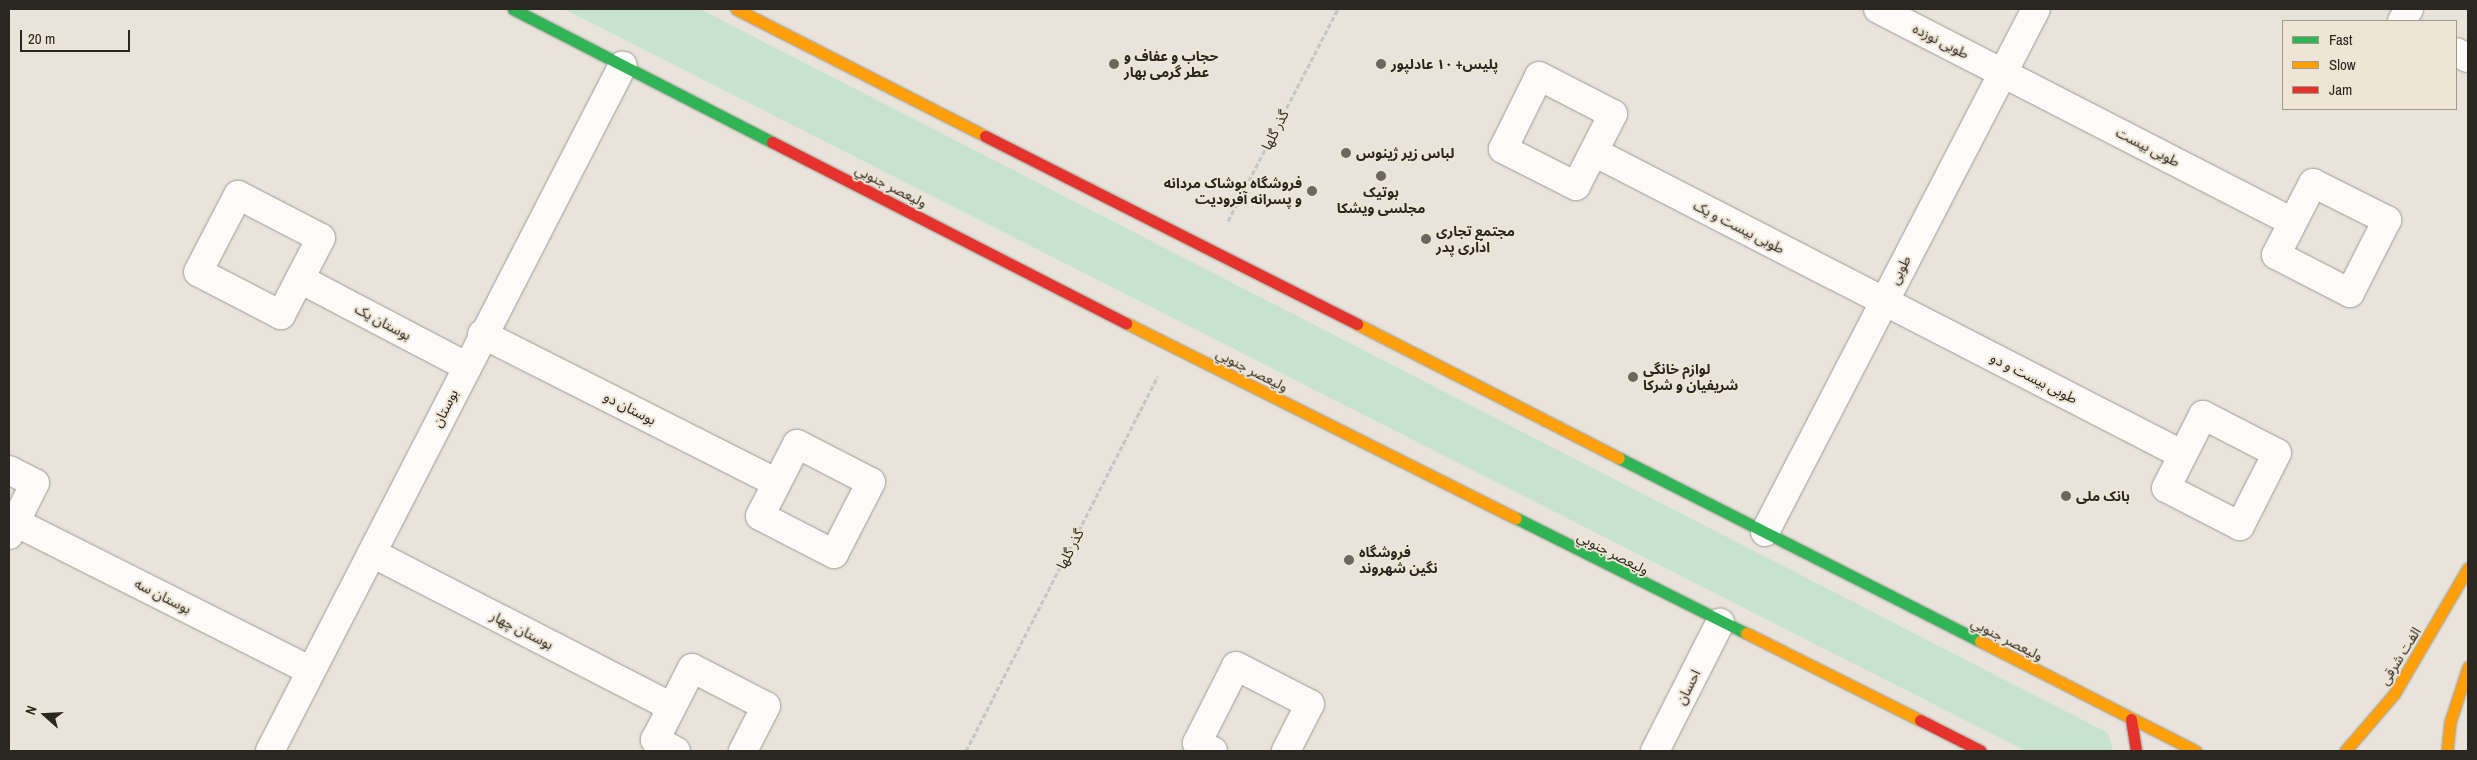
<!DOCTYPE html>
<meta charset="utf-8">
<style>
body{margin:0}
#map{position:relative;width:2477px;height:760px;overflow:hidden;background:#e8e4db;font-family:"Archivo Narrow","Noto Sans Arabic",sans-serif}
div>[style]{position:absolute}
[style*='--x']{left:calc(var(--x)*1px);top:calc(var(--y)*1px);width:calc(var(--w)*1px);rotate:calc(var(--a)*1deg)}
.green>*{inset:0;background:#c8e2d0}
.path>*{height:3px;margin-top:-1.5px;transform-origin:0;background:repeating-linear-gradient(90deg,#c6c5c3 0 5px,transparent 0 7.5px)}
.roads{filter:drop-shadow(0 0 1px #9d9a93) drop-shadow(0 0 1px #9d9a93)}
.street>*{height:28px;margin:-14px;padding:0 14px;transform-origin:14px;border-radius:14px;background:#fcfbfa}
.fast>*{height:11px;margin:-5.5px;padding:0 5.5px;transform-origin:5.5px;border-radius:5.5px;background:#30b455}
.slow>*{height:11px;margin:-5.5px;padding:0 5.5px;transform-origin:5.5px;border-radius:5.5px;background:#ff9f0a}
.jam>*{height:11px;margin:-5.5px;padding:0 5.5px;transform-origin:5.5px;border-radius:5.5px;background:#e5322d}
.dots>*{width:14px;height:14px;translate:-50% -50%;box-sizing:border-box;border:2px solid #eee5d5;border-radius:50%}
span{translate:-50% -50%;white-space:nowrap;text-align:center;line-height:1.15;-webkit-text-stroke:4px #eee5d5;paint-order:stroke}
.street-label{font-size:14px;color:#2a2620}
.poi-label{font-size:14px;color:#2a2620;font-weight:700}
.left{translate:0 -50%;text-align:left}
.right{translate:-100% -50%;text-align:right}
.frame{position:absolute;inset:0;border:10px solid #2a2620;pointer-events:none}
.legend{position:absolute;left:2282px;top:20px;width:175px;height:90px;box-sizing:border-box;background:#eee5d5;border:1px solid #a0998d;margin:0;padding:6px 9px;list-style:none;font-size:15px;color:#2a2620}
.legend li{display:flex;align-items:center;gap:10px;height:25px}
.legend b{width:25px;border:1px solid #a0998d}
.north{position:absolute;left:20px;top:690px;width:50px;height:50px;-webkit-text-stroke:4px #eee5d5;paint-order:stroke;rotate:289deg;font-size:14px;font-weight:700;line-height:20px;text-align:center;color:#2a2620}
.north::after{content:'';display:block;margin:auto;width:18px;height:22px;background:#2a2620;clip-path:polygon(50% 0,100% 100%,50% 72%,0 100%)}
.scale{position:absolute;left:20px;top:30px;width:110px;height:22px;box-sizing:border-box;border:2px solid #2a2620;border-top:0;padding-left:6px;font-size:15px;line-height:18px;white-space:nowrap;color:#2a2620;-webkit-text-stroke:4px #eee5d5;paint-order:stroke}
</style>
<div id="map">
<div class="green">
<i style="clip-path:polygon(564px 9px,700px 9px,2108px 733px,2113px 751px,2026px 751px)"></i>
</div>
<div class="path">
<i style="--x:1228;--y:221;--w:239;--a:-62.6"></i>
<i style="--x:966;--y:751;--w:421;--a:-62.9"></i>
</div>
<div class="roads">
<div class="street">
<i style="--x:1878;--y:9;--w:466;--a:27.2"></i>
<i style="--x:2402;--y:21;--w:14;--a:-60"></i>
<i style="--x:2456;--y:52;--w:13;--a:27"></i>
<i style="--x:1539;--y:76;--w:83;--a:27.2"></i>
<i style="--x:1613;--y:114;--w:81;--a:117.2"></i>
<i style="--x:1576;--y:186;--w:82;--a:-153.1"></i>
<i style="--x:1503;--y:149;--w:81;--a:-63.7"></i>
<i style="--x:1594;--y:152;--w:662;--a:27.22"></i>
<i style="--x:2313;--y:183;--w:83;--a:26.6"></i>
<i style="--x:2387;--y:220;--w:82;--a:116.9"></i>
<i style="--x:2350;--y:293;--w:83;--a:-152.8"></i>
<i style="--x:2276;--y:255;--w:81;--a:-62.8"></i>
<i style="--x:238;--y:195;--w:93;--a:27.4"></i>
<i style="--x:321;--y:238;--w:87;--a:117.5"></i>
<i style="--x:281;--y:315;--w:93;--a:-152.6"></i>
<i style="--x:198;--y:272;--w:87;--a:-62.5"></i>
<i style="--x:300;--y:279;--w:187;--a:27.7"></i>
<i style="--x:482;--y:334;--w:330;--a:26.8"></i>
<i style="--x:2203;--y:415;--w:83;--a:27.2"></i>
<i style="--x:2277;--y:453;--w:82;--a:116.9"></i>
<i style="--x:2240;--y:526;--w:83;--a:-152.8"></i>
<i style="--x:2166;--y:488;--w:82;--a:-63.1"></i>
<i style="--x:797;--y:444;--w:83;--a:27.2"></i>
<i style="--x:871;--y:482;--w:81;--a:117.2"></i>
<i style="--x:834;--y:554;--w:83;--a:-152.8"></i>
<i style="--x:760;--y:516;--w:81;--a:-62.8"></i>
<i style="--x:9;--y:470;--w:29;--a:27"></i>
<i style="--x:35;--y:483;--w:58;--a:116.6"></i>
<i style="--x:15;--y:522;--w:331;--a:26.7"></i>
<i style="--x:1765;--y:532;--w:589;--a:-62.61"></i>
<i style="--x:372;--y:553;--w:337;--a:27.2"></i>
<i style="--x:270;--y:751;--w:771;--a:-62.77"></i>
<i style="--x:676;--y:751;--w:24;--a:-152"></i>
<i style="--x:655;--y:740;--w:81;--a:-62.8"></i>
<i style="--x:692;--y:668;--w:83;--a:27.2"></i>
<i style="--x:766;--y:706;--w:51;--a:117.1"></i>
<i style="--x:1213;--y:751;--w:18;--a:-153"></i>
<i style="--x:1197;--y:743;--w:86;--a:-63.1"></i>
<i style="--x:1236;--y:666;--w:83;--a:27.2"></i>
<i style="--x:1310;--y:704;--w:53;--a:117.1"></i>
<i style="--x:1655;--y:751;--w:144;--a:-63.1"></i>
</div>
<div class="fast">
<i style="--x:513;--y:9;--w:291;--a:27.2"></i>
<i style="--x:1619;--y:458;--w:405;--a:26.9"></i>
<i style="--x:1516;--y:518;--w:257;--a:26.6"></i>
</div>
<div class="slow">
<i style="--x:736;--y:9;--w:280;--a:27"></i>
<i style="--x:1126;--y:323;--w:436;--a:26.6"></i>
<i style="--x:1357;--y:324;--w:294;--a:27.1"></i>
<i style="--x:1746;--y:633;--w:195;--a:26.6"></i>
<i style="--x:1980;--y:641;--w:242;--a:27"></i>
<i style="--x:2345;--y:751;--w:75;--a:-49.3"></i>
<i style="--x:2394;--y:694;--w:146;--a:-59.6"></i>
<i style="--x:2447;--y:751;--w:29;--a:-84"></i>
<i style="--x:2450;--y:722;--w:58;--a:-71.9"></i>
</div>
<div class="jam">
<i style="--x:985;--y:136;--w:417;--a:26.8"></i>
<i style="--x:772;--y:142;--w:398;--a:27.1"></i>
<i style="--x:2131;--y:719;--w:32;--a:81"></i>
<i style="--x:1920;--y:720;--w:68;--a:26.9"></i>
</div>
</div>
<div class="dots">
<i style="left:1114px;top:64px;background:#6c6861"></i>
<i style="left:1381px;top:64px;background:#6c6861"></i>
<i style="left:1346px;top:153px;background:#6c6861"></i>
<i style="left:1381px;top:176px;background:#6c6861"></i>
<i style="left:1312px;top:191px;background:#6c6861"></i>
<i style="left:1426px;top:239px;background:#6c6861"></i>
<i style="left:1633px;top:377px;background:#6c6861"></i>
<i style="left:2066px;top:496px;background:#6c6861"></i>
<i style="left:1349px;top:560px;background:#6c6861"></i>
</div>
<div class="street-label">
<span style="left:1941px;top:41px;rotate:27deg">طوبی نوزده</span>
<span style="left:1275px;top:130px;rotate:-63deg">گذر گلها</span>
<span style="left:2148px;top:147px;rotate:27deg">طوبی بیست</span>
<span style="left:891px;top:186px;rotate:27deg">وليعصر جنوبي</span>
<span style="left:1739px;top:227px;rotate:27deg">طوبی بیست و یک</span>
<span style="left:1900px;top:270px;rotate:-63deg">طوبی</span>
<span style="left:383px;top:322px;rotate:28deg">بوستان یک</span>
<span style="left:1252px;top:370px;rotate:27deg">وليعصر جنوبي</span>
<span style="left:2034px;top:378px;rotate:27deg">طوبی بیست و دو</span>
<span style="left:445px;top:408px;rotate:-63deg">بوستان</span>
<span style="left:630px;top:408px;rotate:27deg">بوستان دو</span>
<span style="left:1070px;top:549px;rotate:-63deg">گذر گلها</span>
<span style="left:1613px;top:553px;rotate:27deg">وليعصر جنوبي</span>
<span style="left:163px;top:596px;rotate:27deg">بوستان سه</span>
<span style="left:522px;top:630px;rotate:27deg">بوستان چهار</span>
<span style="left:2007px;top:639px;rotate:27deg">وليعصر جنوبي</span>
<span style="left:2400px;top:656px;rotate:-58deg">الفت شرقی</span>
<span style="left:1688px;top:687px;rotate:-63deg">احسان</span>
</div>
<div class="poi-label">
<span class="left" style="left:1124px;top:64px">حجاب و عفاف و<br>عطر گرمی بهار</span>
<span class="left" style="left:1391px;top:64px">پلیس+ ۱۰ عادلپور</span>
<span class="left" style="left:1356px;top:153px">لباس زیر ژینوس</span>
<span class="right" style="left:1302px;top:191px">فروشگاه پوشاک مردانه<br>و پسرانه آفرودیت</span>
<span style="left:1381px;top:200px">بوتیک<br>مجلسی ویشکا</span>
<span class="left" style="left:1436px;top:239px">مجتمع تجاری<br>اداری پدر</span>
<span class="left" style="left:1643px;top:377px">لوازم خانگی<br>شریفیان و شرکا</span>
<span class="left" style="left:2076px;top:496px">بانک ملی</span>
<span class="left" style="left:1359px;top:560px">فروشگاه<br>نگین شهروند</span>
</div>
<div class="frame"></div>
<ul class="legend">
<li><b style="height:6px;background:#30b455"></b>Fast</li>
<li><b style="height:6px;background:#ff9f0a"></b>Slow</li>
<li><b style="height:6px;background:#e5322d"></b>Jam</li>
</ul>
<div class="north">N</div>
<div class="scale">20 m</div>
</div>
